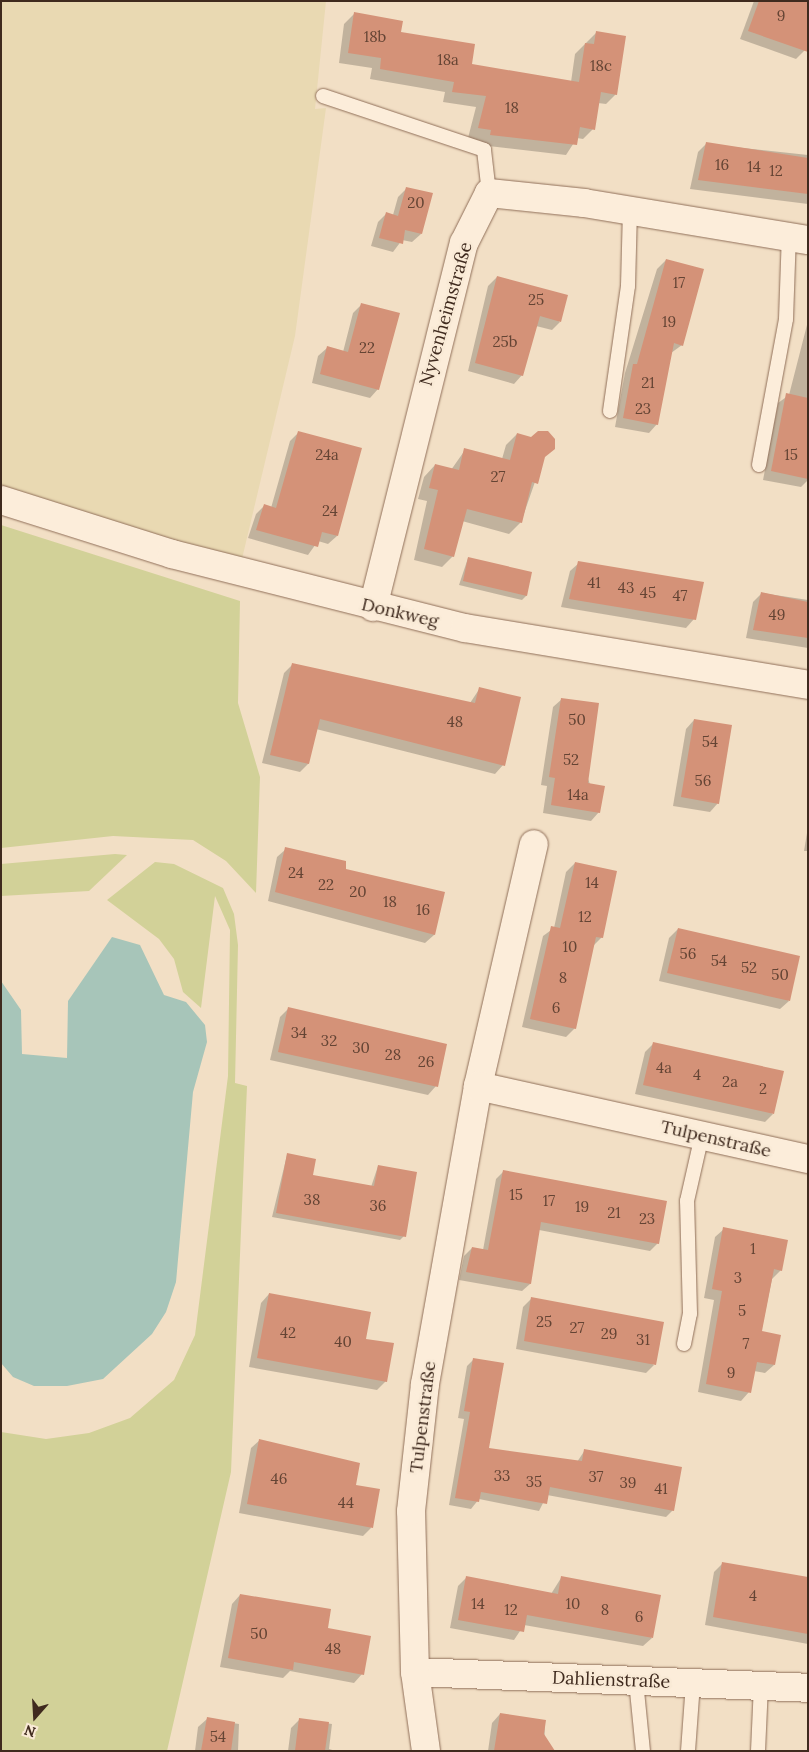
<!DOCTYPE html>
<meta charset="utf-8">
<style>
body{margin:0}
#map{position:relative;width:809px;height:1752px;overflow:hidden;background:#f2dfc5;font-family:Lora,serif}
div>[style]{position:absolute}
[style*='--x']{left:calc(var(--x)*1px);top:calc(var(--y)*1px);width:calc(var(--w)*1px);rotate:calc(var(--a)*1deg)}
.farmland>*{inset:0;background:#e9d9b2}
.green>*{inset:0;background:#d2d198}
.water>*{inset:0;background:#a7c5b9}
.shadow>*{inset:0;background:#0003}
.building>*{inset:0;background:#d49278}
.roads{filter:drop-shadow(0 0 1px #906f59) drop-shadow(0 0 1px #906f59)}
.lane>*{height:14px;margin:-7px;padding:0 7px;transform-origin:7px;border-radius:7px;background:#fcedda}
.street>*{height:28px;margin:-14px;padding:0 14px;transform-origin:14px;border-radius:14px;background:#fcedda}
span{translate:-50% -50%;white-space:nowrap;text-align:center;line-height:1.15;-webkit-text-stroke:5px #f9ead6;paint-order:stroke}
.number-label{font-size:15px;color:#644434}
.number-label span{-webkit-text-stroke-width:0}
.street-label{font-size:18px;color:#3f2a1e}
.frame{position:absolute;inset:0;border:2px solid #3f2a1e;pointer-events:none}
.north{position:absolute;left:10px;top:1692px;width:50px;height:50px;-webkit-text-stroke:4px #f9ead6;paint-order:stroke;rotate:199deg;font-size:14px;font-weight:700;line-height:20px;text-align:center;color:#3f2a1e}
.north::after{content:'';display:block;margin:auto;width:18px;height:22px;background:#3f2a1e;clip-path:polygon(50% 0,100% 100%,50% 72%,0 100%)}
</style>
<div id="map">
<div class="farmland">
<i style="clip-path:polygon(1px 1px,326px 1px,315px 109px,326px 108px,295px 336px,241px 563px,1px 486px)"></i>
</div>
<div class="green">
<i style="clip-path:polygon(1px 525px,240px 601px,238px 703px,260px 777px,256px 893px,226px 861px,193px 840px,113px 836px,1px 848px)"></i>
<i style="clip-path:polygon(115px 854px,127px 855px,89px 891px,1px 896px,1px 864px)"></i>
<i style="clip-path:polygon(155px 862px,174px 864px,223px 888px,234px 914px,238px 945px,235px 1083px,247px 1086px,231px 1472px,167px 1751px,1px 1751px,1px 1432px,46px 1439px,89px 1433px,130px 1418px,174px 1380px,195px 1335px,228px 1076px,230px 930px,215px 896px,201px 1008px,183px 992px,174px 959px,159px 939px,107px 900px)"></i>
</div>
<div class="water">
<i style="clip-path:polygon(112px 937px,140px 945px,164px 995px,186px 1002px,205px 1025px,207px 1042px,193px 1092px,176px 1282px,166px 1312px,152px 1334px,103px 1379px,67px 1386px,34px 1386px,13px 1377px,1px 1363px,1px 981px,21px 1010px,22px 1054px,67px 1058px,68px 1001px)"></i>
</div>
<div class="shadow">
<i style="clip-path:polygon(754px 1px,808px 1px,805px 50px,796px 59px,740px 39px)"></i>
<i style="clip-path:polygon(354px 14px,470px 65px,571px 82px,575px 54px,597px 32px,616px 94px,606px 104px,598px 103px,593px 129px,583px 139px,577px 138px,566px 155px,480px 145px,481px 141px,468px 138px,476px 107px,443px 102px,445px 92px,370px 79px,372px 68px,339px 63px,344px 24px)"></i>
<i style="clip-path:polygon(706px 144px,808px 155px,808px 204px,690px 189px,698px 152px)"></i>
<i style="clip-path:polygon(407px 188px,421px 234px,412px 242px,402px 240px,393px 252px,371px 246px,378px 222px,386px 214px,393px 215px,398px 197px)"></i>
<i style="clip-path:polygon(666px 260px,682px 345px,671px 353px,657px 424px,649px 433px,615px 427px,625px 373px,657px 269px)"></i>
<i style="clip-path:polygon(497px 277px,560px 322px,552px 330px,536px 326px,522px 375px,514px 384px,468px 371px,488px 286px)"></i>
<i style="clip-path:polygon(362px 304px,378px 389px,370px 398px,312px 383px,318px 356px,327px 348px,343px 352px,353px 313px)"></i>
<i style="clip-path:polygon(808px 321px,808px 480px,801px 487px,763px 480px,778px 403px,789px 395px)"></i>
<i style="clip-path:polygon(299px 432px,337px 536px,328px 544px,318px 541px,308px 555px,248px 538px,256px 514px,264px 506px,271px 508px,290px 441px)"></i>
<i style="clip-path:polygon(517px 434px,543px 459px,521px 522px,509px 534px,462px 521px,453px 556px,442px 567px,414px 560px,427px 501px,418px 499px,424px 477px,435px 465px,451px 470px,465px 450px,502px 459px,506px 445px)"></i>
<i style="clip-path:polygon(468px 558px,531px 573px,526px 596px,522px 600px,459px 585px)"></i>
<i style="clip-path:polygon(579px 563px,694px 619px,686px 628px,561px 607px,570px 571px)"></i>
<i style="clip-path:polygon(762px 593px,808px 600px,808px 648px,746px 638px,753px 602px)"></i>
<i style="clip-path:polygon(293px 664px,470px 703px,480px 688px,503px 765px,495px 774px,316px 729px,308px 764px,300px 772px,262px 763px,284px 673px)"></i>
<i style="clip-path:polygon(562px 699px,599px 812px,591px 821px,543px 813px,547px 786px,541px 785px,553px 707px)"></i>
<i style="clip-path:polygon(694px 720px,718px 803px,710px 812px,673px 806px,686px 729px)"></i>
<i style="clip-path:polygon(808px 827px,808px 851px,804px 851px)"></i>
<i style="clip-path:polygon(286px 849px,345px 870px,443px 893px,434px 935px,425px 943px,268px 901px,277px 857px)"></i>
<i style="clip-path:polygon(575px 863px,602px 937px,593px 946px,575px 1028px,566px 1037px,522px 1027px,543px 936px,554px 928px,566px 872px)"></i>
<i style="clip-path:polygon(678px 929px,789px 1001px,780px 1009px,659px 981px,669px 938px)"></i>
<i style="clip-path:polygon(288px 1009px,436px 1086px,428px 1095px,270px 1060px,280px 1017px)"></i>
<i style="clip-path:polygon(653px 1044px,773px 1114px,765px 1122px,635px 1094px,645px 1052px)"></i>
<i style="clip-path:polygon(287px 1155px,312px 1176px,371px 1187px,378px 1166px,404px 1236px,400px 1240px,272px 1217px)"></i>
<i style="clip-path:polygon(504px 1171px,658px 1243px,650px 1251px,539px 1230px,530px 1284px,522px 1291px,459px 1280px,464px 1256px,472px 1248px,483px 1250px,496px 1179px)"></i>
<i style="clip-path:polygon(724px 1229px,781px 1270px,772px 1279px,761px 1332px,774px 1365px,765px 1373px,754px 1371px,749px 1392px,741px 1401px,698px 1392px,714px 1300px,704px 1298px,715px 1237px)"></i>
<i style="clip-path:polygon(269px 1294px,364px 1340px,386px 1381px,377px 1390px,249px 1367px,261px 1303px)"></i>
<i style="clip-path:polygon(532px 1298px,654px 1365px,646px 1373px,516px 1349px,523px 1307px)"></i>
<i style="clip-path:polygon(474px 1359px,488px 1449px,577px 1462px,585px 1450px,673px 1510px,666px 1517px,547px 1495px,539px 1511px,479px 1499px,471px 1509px,449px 1505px,464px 1419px,458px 1418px,467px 1366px)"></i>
<i style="clip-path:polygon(260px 1440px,354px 1486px,371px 1528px,363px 1536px,239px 1513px,251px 1448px)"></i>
<i style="clip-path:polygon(723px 1563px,808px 1579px,808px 1644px,705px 1625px,714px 1572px)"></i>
<i style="clip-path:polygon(466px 1578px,551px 1594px,561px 1578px,652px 1638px,643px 1646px,524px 1625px,514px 1640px,450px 1628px,458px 1586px)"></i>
<i style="clip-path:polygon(240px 1595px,326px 1629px,362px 1674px,354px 1683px,290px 1671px,283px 1678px,220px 1667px,232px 1604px)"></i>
<i style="clip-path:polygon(500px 1714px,545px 1722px,544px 1751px,488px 1751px,492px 1723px)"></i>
<i style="clip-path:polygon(207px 1719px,239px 1724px,238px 1751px,195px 1751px,198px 1727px)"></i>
<i style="clip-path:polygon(300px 1719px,332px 1724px,329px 1749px,336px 1751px,288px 1751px,291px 1728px)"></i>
</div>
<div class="building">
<i style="clip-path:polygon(759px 1px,808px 1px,808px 52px,748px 31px)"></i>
<i style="clip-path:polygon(354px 12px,403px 21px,401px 32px,475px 44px,472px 64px,579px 82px,585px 43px,594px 44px,596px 31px,626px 36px,617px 95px,601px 92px,595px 130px,580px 127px,577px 145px,490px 135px,491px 130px,478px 128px,486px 96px,452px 92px,454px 82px,380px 69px,381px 58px,348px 53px)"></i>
<i style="clip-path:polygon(706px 142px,808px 158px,808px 194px,698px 180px)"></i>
<i style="clip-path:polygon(406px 187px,433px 193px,422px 234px,405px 230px,403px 244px,379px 238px,386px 212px,398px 216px)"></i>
<i style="clip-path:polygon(666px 259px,704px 269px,683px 346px,674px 343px,658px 425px,623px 418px,633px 364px,637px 364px)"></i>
<i style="clip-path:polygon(497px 276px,568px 295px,561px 322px,540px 316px,523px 376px,475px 363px)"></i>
<i style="clip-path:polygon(361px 303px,400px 313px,379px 390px,320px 374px,327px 346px,348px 352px)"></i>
<i style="clip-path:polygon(786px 393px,808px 398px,808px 479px,771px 471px)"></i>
<i style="clip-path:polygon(298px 431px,362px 448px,338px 536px,322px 532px,318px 547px,256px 530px,264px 504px,276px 508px)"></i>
<i style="clip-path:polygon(538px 431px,548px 431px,555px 439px,555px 449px,545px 457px,538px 484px,532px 482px,522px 523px,467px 509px,454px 557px,424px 549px,438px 490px,429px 488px,435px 464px,459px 470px,464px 448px,510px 460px,517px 433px,531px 437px)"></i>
<i style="clip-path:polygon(468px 557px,532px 572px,527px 596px,463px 581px)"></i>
<i style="clip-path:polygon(578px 561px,704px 582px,696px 620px,569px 599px)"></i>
<i style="clip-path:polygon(761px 592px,808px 602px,808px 638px,753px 630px)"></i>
<i style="clip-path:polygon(292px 663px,475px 703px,479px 687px,521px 697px,505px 766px,320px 719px,309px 764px,270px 755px)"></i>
<i style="clip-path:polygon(561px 698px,599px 703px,588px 783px,605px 786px,600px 813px,551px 805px,555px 778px,549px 777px)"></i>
<i style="clip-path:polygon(694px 719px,732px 725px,719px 804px,681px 797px)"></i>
<i style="clip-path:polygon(285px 847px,346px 861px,346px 869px,445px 892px,435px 935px,275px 892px)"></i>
<i style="clip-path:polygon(575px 862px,617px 871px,603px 938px,596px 937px,576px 1029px,530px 1019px,551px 926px,560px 928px)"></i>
<i style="clip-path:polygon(678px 928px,800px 956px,790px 1001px,667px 973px)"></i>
<i style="clip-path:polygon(288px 1007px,447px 1044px,438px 1087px,278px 1052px)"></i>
<i style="clip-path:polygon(653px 1042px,784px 1071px,774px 1114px,643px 1085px)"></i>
<i style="clip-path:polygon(287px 1153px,316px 1159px,313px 1175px,374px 1186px,378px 1165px,417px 1172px,406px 1237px,276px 1213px)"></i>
<i style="clip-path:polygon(503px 1170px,667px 1201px,659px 1244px,541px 1222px,531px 1284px,466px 1272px,472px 1247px,488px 1250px)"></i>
<i style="clip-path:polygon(723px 1227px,788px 1240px,782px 1271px,774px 1269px,762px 1331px,781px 1335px,775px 1365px,757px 1362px,751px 1393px,706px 1384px,722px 1291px,712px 1289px)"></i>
<i style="clip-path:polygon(269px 1293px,371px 1312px,366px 1339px,394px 1343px,387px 1382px,257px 1358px)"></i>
<i style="clip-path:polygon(531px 1297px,664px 1322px,656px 1365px,524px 1341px)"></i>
<i style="clip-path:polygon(473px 1358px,504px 1363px,489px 1448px,582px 1461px,584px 1449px,682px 1467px,674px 1511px,550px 1487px,547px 1504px,481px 1492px,479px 1502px,455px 1498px,470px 1412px,464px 1411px)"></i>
<i style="clip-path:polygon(259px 1439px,360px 1463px,356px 1485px,380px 1489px,373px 1528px,247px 1504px)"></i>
<i style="clip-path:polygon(722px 1562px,808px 1577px,808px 1634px,713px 1617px)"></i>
<i style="clip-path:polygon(466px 1576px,558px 1594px,561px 1576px,661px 1595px,653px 1638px,527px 1615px,524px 1632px,458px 1620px)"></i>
<i style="clip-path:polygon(240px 1594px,331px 1609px,328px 1628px,371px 1636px,364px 1675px,294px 1662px,293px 1670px,228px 1658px)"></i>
<i style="clip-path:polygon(500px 1713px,546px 1720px,544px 1734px,555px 1751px,494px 1751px)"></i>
<i style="clip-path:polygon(207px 1717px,235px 1722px,231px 1751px,201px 1751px)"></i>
<i style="clip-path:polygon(299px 1718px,329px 1722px,325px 1751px,295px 1751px)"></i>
</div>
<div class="roads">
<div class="lane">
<i style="--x:323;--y:96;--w:170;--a:18.5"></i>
<i style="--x:484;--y:150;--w:43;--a:83.4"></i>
<i style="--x:610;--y:411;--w:126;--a:-81.8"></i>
<i style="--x:628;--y:286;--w:75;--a:-88.5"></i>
<i style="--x:759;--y:465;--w:148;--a:-79.5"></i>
<i style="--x:786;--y:319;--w:84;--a:-88"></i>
<i style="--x:684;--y:1344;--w:31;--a:-79"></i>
<i style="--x:690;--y:1314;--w:113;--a:-91.5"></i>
<i style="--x:687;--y:1201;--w:68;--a:-77.2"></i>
<i style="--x:636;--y:1681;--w:70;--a:84.3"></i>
<i style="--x:688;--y:1751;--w:68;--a:-85.8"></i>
<i style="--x:758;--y:1751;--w:65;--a:-87.4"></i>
</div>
<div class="street">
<i style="--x:1;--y:500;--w:179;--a:17.5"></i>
<i style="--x:172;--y:554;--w:302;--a:14.2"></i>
<i style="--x:465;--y:628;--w:348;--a:9.4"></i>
<i style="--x:373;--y:607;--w:375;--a:-76"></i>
<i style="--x:464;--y:243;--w:56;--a:-63.4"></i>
<i style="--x:489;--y:193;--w:96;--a:6"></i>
<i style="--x:584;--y:203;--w:227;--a:9.4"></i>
<i style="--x:478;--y:1086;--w:248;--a:-77"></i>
<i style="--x:415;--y:1672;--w:393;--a:2.3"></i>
<i style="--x:426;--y:1751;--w:80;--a:-97.9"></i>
<i style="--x:415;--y:1672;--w:161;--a:-91.4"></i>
<i style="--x:411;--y:1511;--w:128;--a:-83.7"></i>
<i style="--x:425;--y:1384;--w:303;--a:-79.9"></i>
<i style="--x:478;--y:1086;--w:338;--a:12.5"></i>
</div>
</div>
<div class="number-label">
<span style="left:781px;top:16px">9</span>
<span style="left:375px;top:37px">18b</span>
<span style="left:448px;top:60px">18a</span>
<span style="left:601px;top:66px">18c</span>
<span style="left:512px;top:108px">18</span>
<span style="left:722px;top:165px">16</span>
<span style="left:754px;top:167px">14</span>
<span style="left:776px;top:171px">12</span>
<span style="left:416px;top:203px">20</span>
<span style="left:679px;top:283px">17</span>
<span style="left:536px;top:300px">25</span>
<span style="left:669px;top:322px">19</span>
<span style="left:505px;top:342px">25b</span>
<span style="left:367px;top:348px">22</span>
<span style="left:648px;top:383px">21</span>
<span style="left:643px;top:409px">23</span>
<span style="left:327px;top:455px">24a</span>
<span style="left:791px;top:455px">15</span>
<span style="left:498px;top:477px">27</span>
<span style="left:330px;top:511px">24</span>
<span style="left:594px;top:583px">41</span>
<span style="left:626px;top:588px">43</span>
<span style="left:648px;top:593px">45</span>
<span style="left:680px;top:596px">47</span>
<span style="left:777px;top:615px">49</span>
<span style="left:577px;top:720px">50</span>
<span style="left:455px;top:722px">48</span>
<span style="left:710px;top:742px">54</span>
<span style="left:571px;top:760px">52</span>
<span style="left:703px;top:781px">56</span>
<span style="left:578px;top:795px">14a</span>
<span style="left:296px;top:873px">24</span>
<span style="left:592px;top:883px">14</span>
<span style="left:326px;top:885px">22</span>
<span style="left:358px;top:892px">20</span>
<span style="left:390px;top:902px">18</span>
<span style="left:423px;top:910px">16</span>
<span style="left:585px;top:917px">12</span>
<span style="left:570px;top:947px">10</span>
<span style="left:688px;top:954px">56</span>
<span style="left:719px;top:961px">54</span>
<span style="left:749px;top:968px">52</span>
<span style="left:780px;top:975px">50</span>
<span style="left:563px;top:978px">8</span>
<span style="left:556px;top:1008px">6</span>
<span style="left:299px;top:1033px">34</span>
<span style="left:329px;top:1041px">32</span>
<span style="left:361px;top:1048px">30</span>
<span style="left:393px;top:1055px">28</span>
<span style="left:426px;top:1062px">26</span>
<span style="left:664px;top:1068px">4a</span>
<span style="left:697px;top:1075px">4</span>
<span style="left:730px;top:1082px">2a</span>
<span style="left:763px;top:1089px">2</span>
<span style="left:516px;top:1195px">15</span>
<span style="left:312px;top:1200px">38</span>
<span style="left:549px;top:1201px">17</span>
<span style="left:378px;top:1206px">36</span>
<span style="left:582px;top:1207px">19</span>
<span style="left:614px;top:1213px">21</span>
<span style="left:647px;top:1219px">23</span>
<span style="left:753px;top:1249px">1</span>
<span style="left:738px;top:1278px">3</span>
<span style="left:742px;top:1311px">5</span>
<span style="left:544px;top:1322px">25</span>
<span style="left:577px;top:1328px">27</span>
<span style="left:288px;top:1333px">42</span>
<span style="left:609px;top:1334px">29</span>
<span style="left:643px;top:1340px">31</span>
<span style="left:343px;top:1342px">40</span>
<span style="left:746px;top:1344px">7</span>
<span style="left:731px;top:1373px">9</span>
<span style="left:502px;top:1476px">33</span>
<span style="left:596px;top:1477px">37</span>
<span style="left:279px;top:1479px">46</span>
<span style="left:534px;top:1482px">35</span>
<span style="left:628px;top:1483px">39</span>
<span style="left:661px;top:1489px">41</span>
<span style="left:346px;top:1503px">44</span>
<span style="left:753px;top:1596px">4</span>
<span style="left:478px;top:1604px">14</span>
<span style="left:573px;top:1604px">10</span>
<span style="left:511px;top:1610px">12</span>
<span style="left:605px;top:1610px">8</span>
<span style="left:639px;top:1617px">6</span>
<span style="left:259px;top:1634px">50</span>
<span style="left:333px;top:1649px">48</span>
<span style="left:218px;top:1737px">54</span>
</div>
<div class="street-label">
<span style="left:446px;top:314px;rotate:-74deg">Nyvenheimstraße</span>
<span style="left:400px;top:613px;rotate:13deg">Donkweg</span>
<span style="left:716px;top:1139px;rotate:13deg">Tulpenstraße</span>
<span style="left:423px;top:1417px;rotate:-83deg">Tulpenstraße</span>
<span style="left:611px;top:1680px;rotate:2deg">Dahlienstraße</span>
</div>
<div class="frame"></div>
<div class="north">N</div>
</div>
